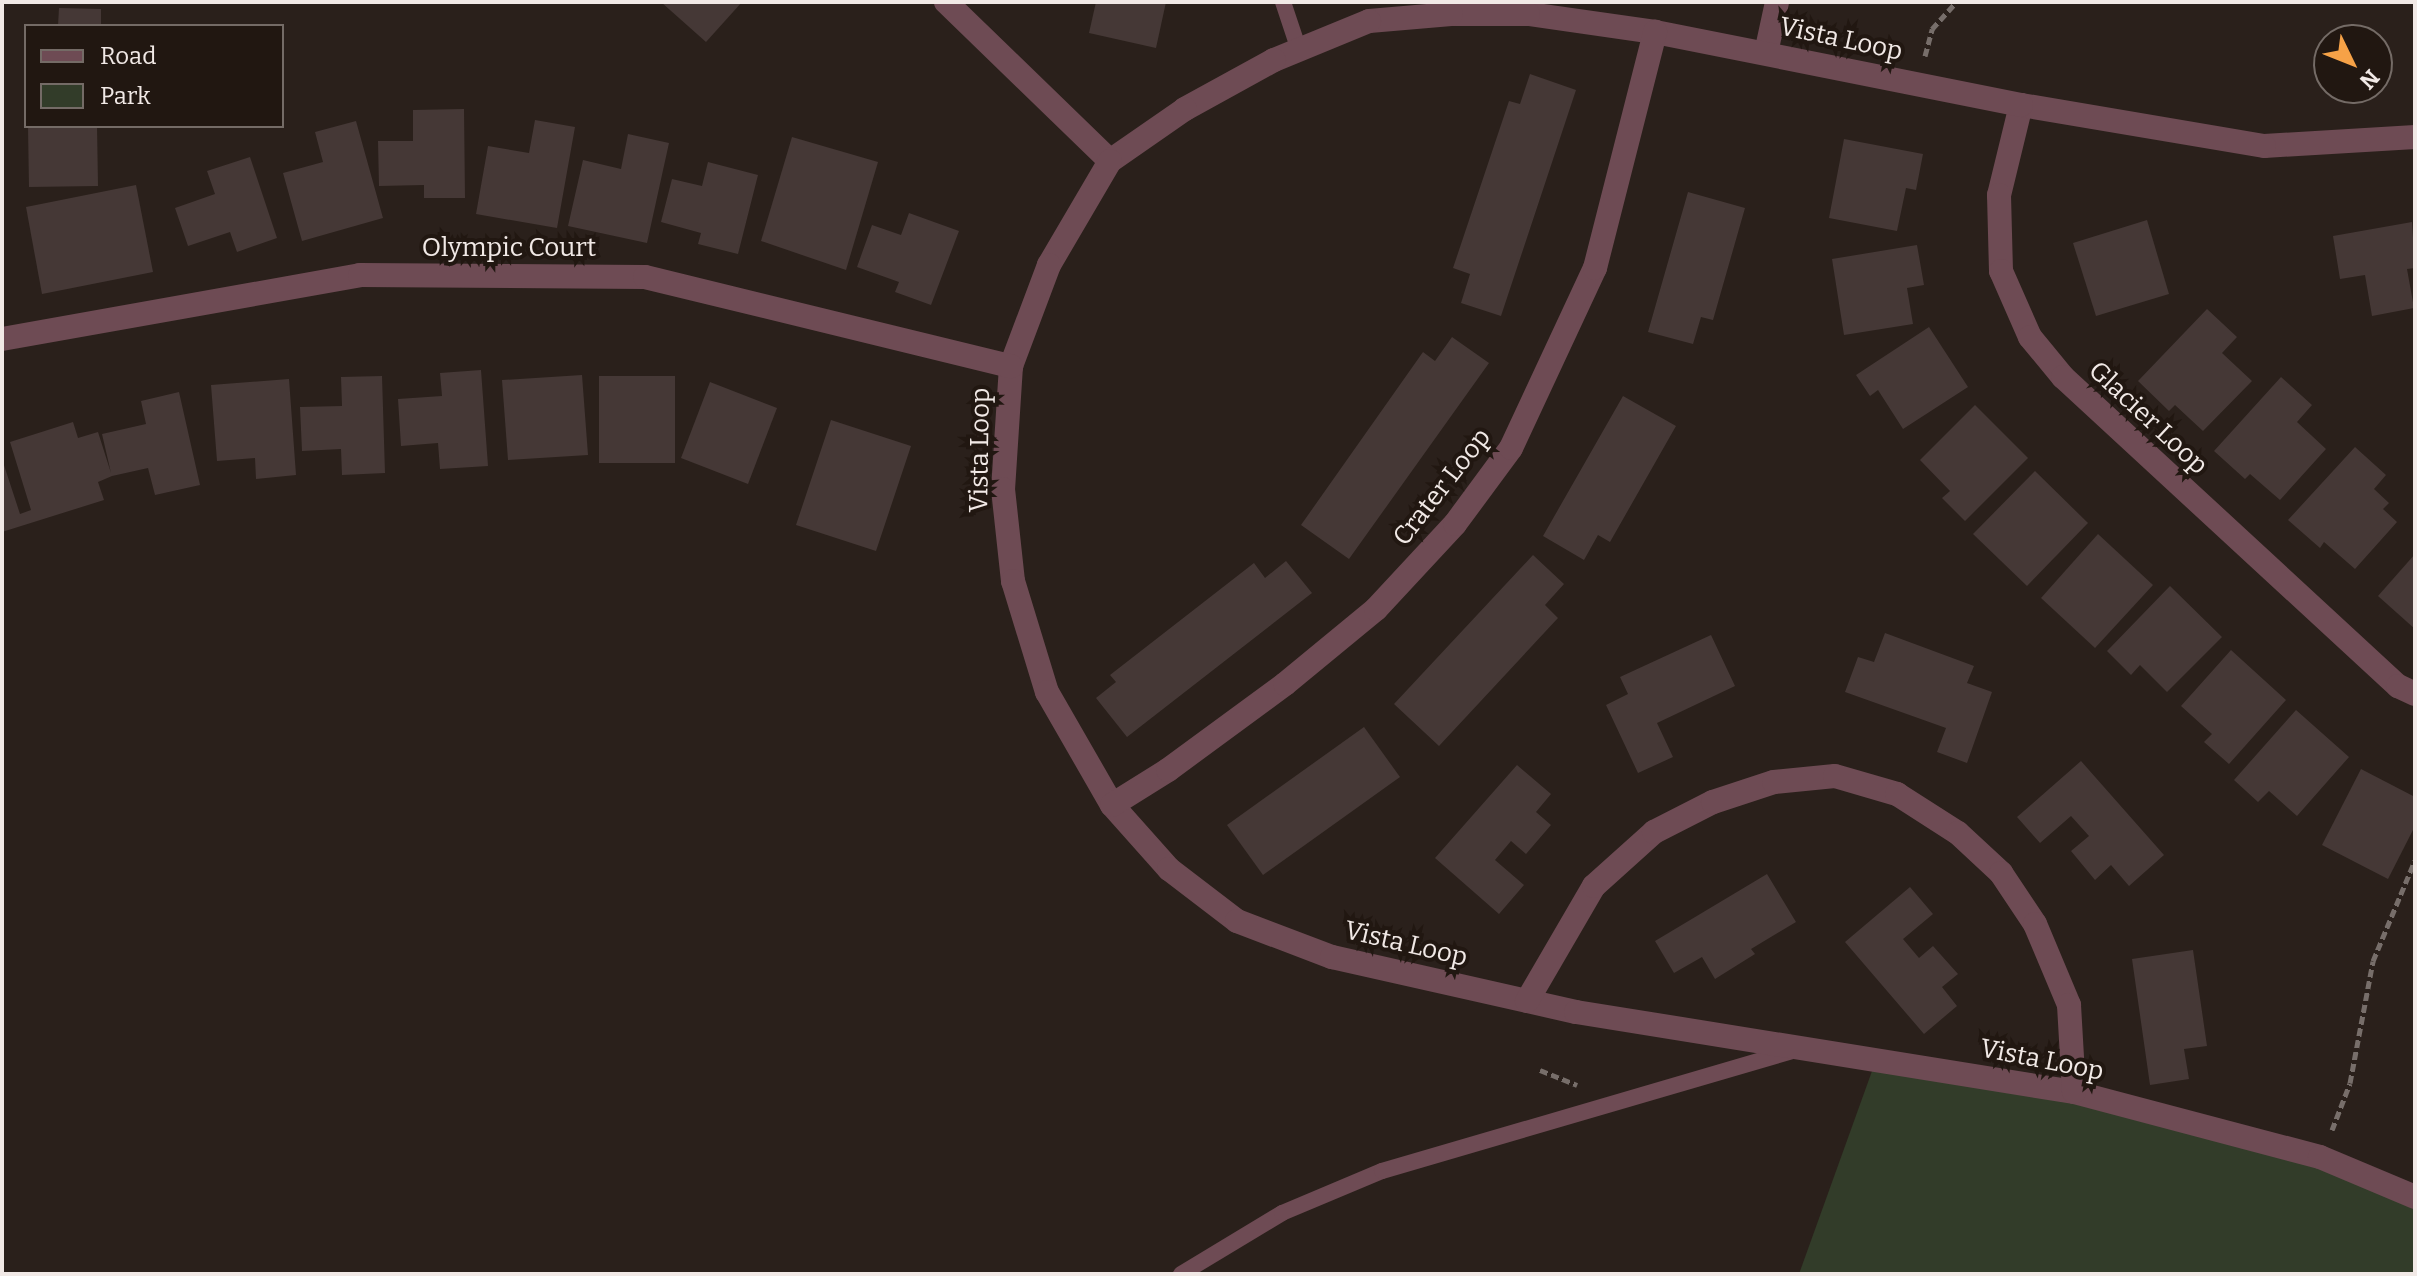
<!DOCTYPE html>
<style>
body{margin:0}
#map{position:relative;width:2417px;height:1276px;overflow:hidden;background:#2a201b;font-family:Bitter,serif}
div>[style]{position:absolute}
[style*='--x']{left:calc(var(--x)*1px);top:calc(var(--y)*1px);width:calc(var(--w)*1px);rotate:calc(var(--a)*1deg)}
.green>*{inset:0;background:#323c29}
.building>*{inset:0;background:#453836}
.path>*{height:5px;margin-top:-2.5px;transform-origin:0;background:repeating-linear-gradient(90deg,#776e6a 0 8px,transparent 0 12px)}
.lane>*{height:16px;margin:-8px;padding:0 8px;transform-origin:8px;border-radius:8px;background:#6e4b54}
.street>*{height:24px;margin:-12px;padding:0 12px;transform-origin:12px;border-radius:12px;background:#6e4b54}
span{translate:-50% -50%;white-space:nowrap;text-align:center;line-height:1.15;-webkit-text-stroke:8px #211711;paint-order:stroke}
.street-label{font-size:26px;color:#f1e9e6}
.frame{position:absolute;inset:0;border:4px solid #f1e9e6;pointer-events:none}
.legend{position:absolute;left:24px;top:24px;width:260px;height:104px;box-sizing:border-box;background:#211711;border:2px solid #746b66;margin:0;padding:10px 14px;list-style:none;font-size:24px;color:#f1e9e6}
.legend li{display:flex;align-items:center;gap:16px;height:40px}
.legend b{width:40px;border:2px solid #746b66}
.north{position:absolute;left:2313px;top:24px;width:80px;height:80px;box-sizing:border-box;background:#211711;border:2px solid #746b66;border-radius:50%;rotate:133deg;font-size:22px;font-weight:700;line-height:32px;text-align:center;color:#f1e9e6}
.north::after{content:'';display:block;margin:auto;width:28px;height:36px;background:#f6a247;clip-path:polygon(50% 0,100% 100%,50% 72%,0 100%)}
</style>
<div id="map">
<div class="green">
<i style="clip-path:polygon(1876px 1060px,2074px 1092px,2415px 1197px,2415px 1274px,1799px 1274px)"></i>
</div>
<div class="building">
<i style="clip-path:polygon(661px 2px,742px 2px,706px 42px)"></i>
<i style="clip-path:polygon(1096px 2px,1166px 2px,1156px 48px,1089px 33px)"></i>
<i style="clip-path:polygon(59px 8px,101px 9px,101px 26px,58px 26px)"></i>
<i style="clip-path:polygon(1530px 74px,1576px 90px,1501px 316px,1461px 303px,1470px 274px,1453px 268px,1509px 101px,1520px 104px)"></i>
<i style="clip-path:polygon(464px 109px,465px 198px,424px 198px,424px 185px,379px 186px,378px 141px,413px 141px,413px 110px)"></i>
<i style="clip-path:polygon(535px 120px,575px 127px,557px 228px,476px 214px,488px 146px,529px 153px)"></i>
<i style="clip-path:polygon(356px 121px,383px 218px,302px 241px,283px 173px,323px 162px,315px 132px)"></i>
<i style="clip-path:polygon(28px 126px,97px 126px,98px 186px,29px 187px)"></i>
<i style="clip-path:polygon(628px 134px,669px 143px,647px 243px,568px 226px,583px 160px,621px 169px)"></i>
<i style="clip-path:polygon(792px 137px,878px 162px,846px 270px,761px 241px)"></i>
<i style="clip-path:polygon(1844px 139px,1923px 154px,1916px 190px,1906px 188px,1897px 231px,1829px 218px)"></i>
<i style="clip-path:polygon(250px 157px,277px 238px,237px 252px,230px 232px,188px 246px,175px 208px,215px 194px,207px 171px)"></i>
<i style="clip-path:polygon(708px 162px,758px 175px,738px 254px,698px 244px,701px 233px,661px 222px,672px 179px,702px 186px)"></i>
<i style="clip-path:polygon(136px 185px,153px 272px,42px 294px,26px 207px)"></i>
<i style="clip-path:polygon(1688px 192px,1745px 208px,1713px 320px,1701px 317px,1693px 344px,1648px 332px)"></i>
<i style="clip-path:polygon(909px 213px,959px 231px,931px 305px,895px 292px,899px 282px,857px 267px,872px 225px,901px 235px)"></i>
<i style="clip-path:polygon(2147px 220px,2169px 294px,2096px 316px,2073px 243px)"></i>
<i style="clip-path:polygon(2412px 222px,2415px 268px,2407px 269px,2414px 308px,2372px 316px,2365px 275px,2340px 279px,2333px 236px)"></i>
<i style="clip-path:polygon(1917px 245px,1924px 285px,1907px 288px,1913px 324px,1844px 335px,1832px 259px)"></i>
<i style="clip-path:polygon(2207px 309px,2237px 337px,2222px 353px,2252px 381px,2203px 431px,2175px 405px,2169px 411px,2138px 381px)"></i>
<i style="clip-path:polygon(1929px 327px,1968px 387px,1903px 429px,1878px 390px,1870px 396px,1856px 375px)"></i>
<i style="clip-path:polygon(1452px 337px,1489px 363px,1349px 559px,1301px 525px,1423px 352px,1435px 361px)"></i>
<i style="clip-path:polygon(481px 370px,488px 466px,440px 469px,438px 443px,401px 446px,398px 399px,442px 396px,440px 373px)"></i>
<i style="clip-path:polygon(582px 375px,588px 455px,508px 460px,502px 380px)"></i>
<i style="clip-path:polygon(382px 376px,385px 473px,342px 475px,341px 449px,302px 451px,300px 407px,342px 406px,341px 377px)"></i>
<i style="clip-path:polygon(599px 376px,675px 376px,675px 463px,599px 463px)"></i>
<i style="clip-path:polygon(2281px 377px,2312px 405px,2297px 422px,2326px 449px,2280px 500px,2250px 474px,2245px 479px,2214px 451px)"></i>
<i style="clip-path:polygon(289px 379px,296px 475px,256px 479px,255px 458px,217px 461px,211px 385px)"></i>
<i style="clip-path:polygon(710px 382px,777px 408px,748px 484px,681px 458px)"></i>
<i style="clip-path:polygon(179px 392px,200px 485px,155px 495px,148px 468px,112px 476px,98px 482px,104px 500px,2px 532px,2px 459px,20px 514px,31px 510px,10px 442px,73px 422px,78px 438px,98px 432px,111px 473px,102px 434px,146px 424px,141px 401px)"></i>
<i style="clip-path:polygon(1623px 396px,1676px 426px,1610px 542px,1598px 535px,1584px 560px,1543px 536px)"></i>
<i style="clip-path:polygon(1975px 405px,2028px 458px,1965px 521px,1942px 498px,1950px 491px,1920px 460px)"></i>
<i style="clip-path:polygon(831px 420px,911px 446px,876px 551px,796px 525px)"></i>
<i style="clip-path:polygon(2355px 447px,2386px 475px,2374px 489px,2389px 503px,2383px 509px,2397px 522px,2355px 569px,2324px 542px,2320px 548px,2288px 520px)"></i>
<i style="clip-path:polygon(2035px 471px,2088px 523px,2027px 586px,1973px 534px)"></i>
<i style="clip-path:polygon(2098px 534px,2153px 585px,2095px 648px,2041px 598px)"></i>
<i style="clip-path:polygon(2415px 554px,2415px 629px,2378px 596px)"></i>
<i style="clip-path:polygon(1533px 555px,1564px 584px,1545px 605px,1558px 618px,1439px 746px,1394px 704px)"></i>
<i style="clip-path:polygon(1286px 561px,1312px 593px,1127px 737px,1096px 698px,1116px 682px,1110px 675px,1254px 563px,1265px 578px)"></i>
<i style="clip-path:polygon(2170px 586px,2222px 637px,2167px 692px,2140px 665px,2131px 675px,2107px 651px)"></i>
<i style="clip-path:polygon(1885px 633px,1974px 666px,1967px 683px,1992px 692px,1967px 763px,1937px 752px,1946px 728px,1845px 692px,1858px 657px,1874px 662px)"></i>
<i style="clip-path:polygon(1711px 635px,1735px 686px,1657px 723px,1673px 757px,1638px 773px,1606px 705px,1628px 694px,1620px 677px)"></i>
<i style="clip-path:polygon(2231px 650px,2286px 700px,2229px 764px,2204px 742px,2212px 734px,2181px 706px)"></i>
<i style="clip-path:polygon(2296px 710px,2349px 757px,2297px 816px,2269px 791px,2258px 802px,2234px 780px)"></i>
<i style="clip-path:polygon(1364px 727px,1400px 777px,1263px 875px,1227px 825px)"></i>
<i style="clip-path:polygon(2081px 761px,2164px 855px,2129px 886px,2111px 865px,2095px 880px,2071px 851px,2089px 836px,2071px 816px,2040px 843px,2017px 817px)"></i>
<i style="clip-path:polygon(1517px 765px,1551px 794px,1536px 812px,1551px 825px,1526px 854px,1511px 841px,1495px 860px,1524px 885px,1499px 914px,1435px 858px)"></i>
<i style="clip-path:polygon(2361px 769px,2415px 797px,2415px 826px,2388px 879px,2322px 845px)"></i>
<i style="clip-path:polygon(1767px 874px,1796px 922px,1751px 949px,1755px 954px,1715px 979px,1702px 957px,1674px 973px,1655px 941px)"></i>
<i style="clip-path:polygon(1910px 887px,1933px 914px,1903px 939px,1919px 958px,1933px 946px,1958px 974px,1942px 987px,1957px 1006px,1924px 1034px,1845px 942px)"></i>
<i style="clip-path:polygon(2193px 950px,2207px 1046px,2184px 1049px,2189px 1079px,2150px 1085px,2132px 959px)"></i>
</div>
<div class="path">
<i style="--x:1925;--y:56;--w:28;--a:-75"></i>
<i style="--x:1932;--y:29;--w:36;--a:-48"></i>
<i style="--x:1540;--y:1070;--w:40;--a:22"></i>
<i style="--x:2332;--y:1130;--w:50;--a:-69"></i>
<i style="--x:2350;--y:1083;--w:124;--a:-79.3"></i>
<i style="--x:2373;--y:961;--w:109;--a:-67.4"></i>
</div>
<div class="lane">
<i style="--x:1283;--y:2;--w:51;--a:71.6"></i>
<i style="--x:1181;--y:1274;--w:118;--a:-31.1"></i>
<i style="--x:1282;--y:1213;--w:108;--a:-22.8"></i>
<i style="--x:1382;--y:1171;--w:430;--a:-16.3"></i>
</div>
<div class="street">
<i style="--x:946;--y:2;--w:228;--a:44.1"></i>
<i style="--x:1766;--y:53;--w:52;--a:-77.8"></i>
<i style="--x:2021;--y:105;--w:93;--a:103.7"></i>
<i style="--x:1999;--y:195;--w:76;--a:88.5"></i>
<i style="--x:2001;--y:271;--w:72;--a:66.3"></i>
<i style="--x:2030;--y:337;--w:52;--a:50.5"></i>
<i style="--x:2063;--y:377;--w:456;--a:42.7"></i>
<i style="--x:2398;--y:686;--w:19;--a:25"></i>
<i style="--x:2415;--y:137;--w:151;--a:176.6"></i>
<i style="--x:2264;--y:146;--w:246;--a:-170.4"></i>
<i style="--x:2021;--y:105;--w:373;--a:-168.7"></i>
<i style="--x:1655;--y:32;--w:128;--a:-171.9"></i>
<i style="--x:1528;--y:14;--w:77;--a:180"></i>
<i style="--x:1451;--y:14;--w:82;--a:175.1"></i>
<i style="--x:1369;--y:21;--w:103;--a:157.7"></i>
<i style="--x:1274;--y:60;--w:102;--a:151.2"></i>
<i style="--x:1185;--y:109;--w:91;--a:145.3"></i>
<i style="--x:1110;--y:161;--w:121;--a:120.4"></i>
<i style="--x:1049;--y:265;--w:108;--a:110.6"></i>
<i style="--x:1011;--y:366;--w:123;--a:93.7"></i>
<i style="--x:1003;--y:489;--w:93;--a:83.8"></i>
<i style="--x:1013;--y:581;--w:116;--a:73"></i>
<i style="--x:1047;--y:692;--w:130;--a:60.1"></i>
<i style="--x:1112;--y:805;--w:86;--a:48.3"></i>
<i style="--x:1169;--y:869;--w:86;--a:37.4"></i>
<i style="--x:1237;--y:921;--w:102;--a:20.8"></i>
<i style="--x:1332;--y:957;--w:250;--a:12.7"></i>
<i style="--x:1576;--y:1012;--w:504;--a:9.13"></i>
<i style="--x:2074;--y:1092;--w:254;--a:14.8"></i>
<i style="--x:2320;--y:1157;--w:103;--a:22.8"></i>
<i style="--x:2;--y:339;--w:364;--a:-10.1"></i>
<i style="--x:360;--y:275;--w:285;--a:0.4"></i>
<i style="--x:645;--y:277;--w:377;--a:13.7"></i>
<i style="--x:1112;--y:805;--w:66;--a:-32"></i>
<i style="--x:1168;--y:770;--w:145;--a:-36.3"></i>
<i style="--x:1285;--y:684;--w:118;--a:-39.5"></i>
<i style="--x:1376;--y:609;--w:116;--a:-47.1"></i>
<i style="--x:1455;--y:524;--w:94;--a:-53.6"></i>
<i style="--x:1511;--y:448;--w:199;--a:-65"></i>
<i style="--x:1595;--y:268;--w:244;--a:-75.7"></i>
<i style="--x:1527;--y:1001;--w:133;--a:-59.8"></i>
<i style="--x:1594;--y:886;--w:81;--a:-42"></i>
<i style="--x:1654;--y:832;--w:66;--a:-27"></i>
<i style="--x:1713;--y:802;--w:64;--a:-18.2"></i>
<i style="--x:1774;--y:782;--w:61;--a:-5.6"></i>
<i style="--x:1835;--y:776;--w:65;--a:16.2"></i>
<i style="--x:1897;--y:794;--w:72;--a:32.6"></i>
<i style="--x:1958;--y:833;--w:59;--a:42.9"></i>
<i style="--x:2001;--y:873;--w:61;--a:56.3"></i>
<i style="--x:2035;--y:924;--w:88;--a:67.2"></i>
<i style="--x:2069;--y:1005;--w:87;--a:86.7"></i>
</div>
<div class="street-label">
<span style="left:1841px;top:39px;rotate:12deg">Vista Loop</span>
<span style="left:509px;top:248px">Olympic Court</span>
<span style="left:2148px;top:418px;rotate:43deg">Glacier Loop</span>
<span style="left:980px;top:450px;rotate:-89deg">Vista Loop</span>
<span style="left:1442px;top:487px;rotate:-52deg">Crater Loop</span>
<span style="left:1406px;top:944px;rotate:13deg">Vista Loop</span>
<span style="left:2042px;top:1060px;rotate:11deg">Vista Loop</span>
</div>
<div class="frame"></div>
<ul class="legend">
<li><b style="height:10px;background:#6e4b54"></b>Road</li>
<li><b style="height:22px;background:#323c29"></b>Park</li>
</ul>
<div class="north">N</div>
</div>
